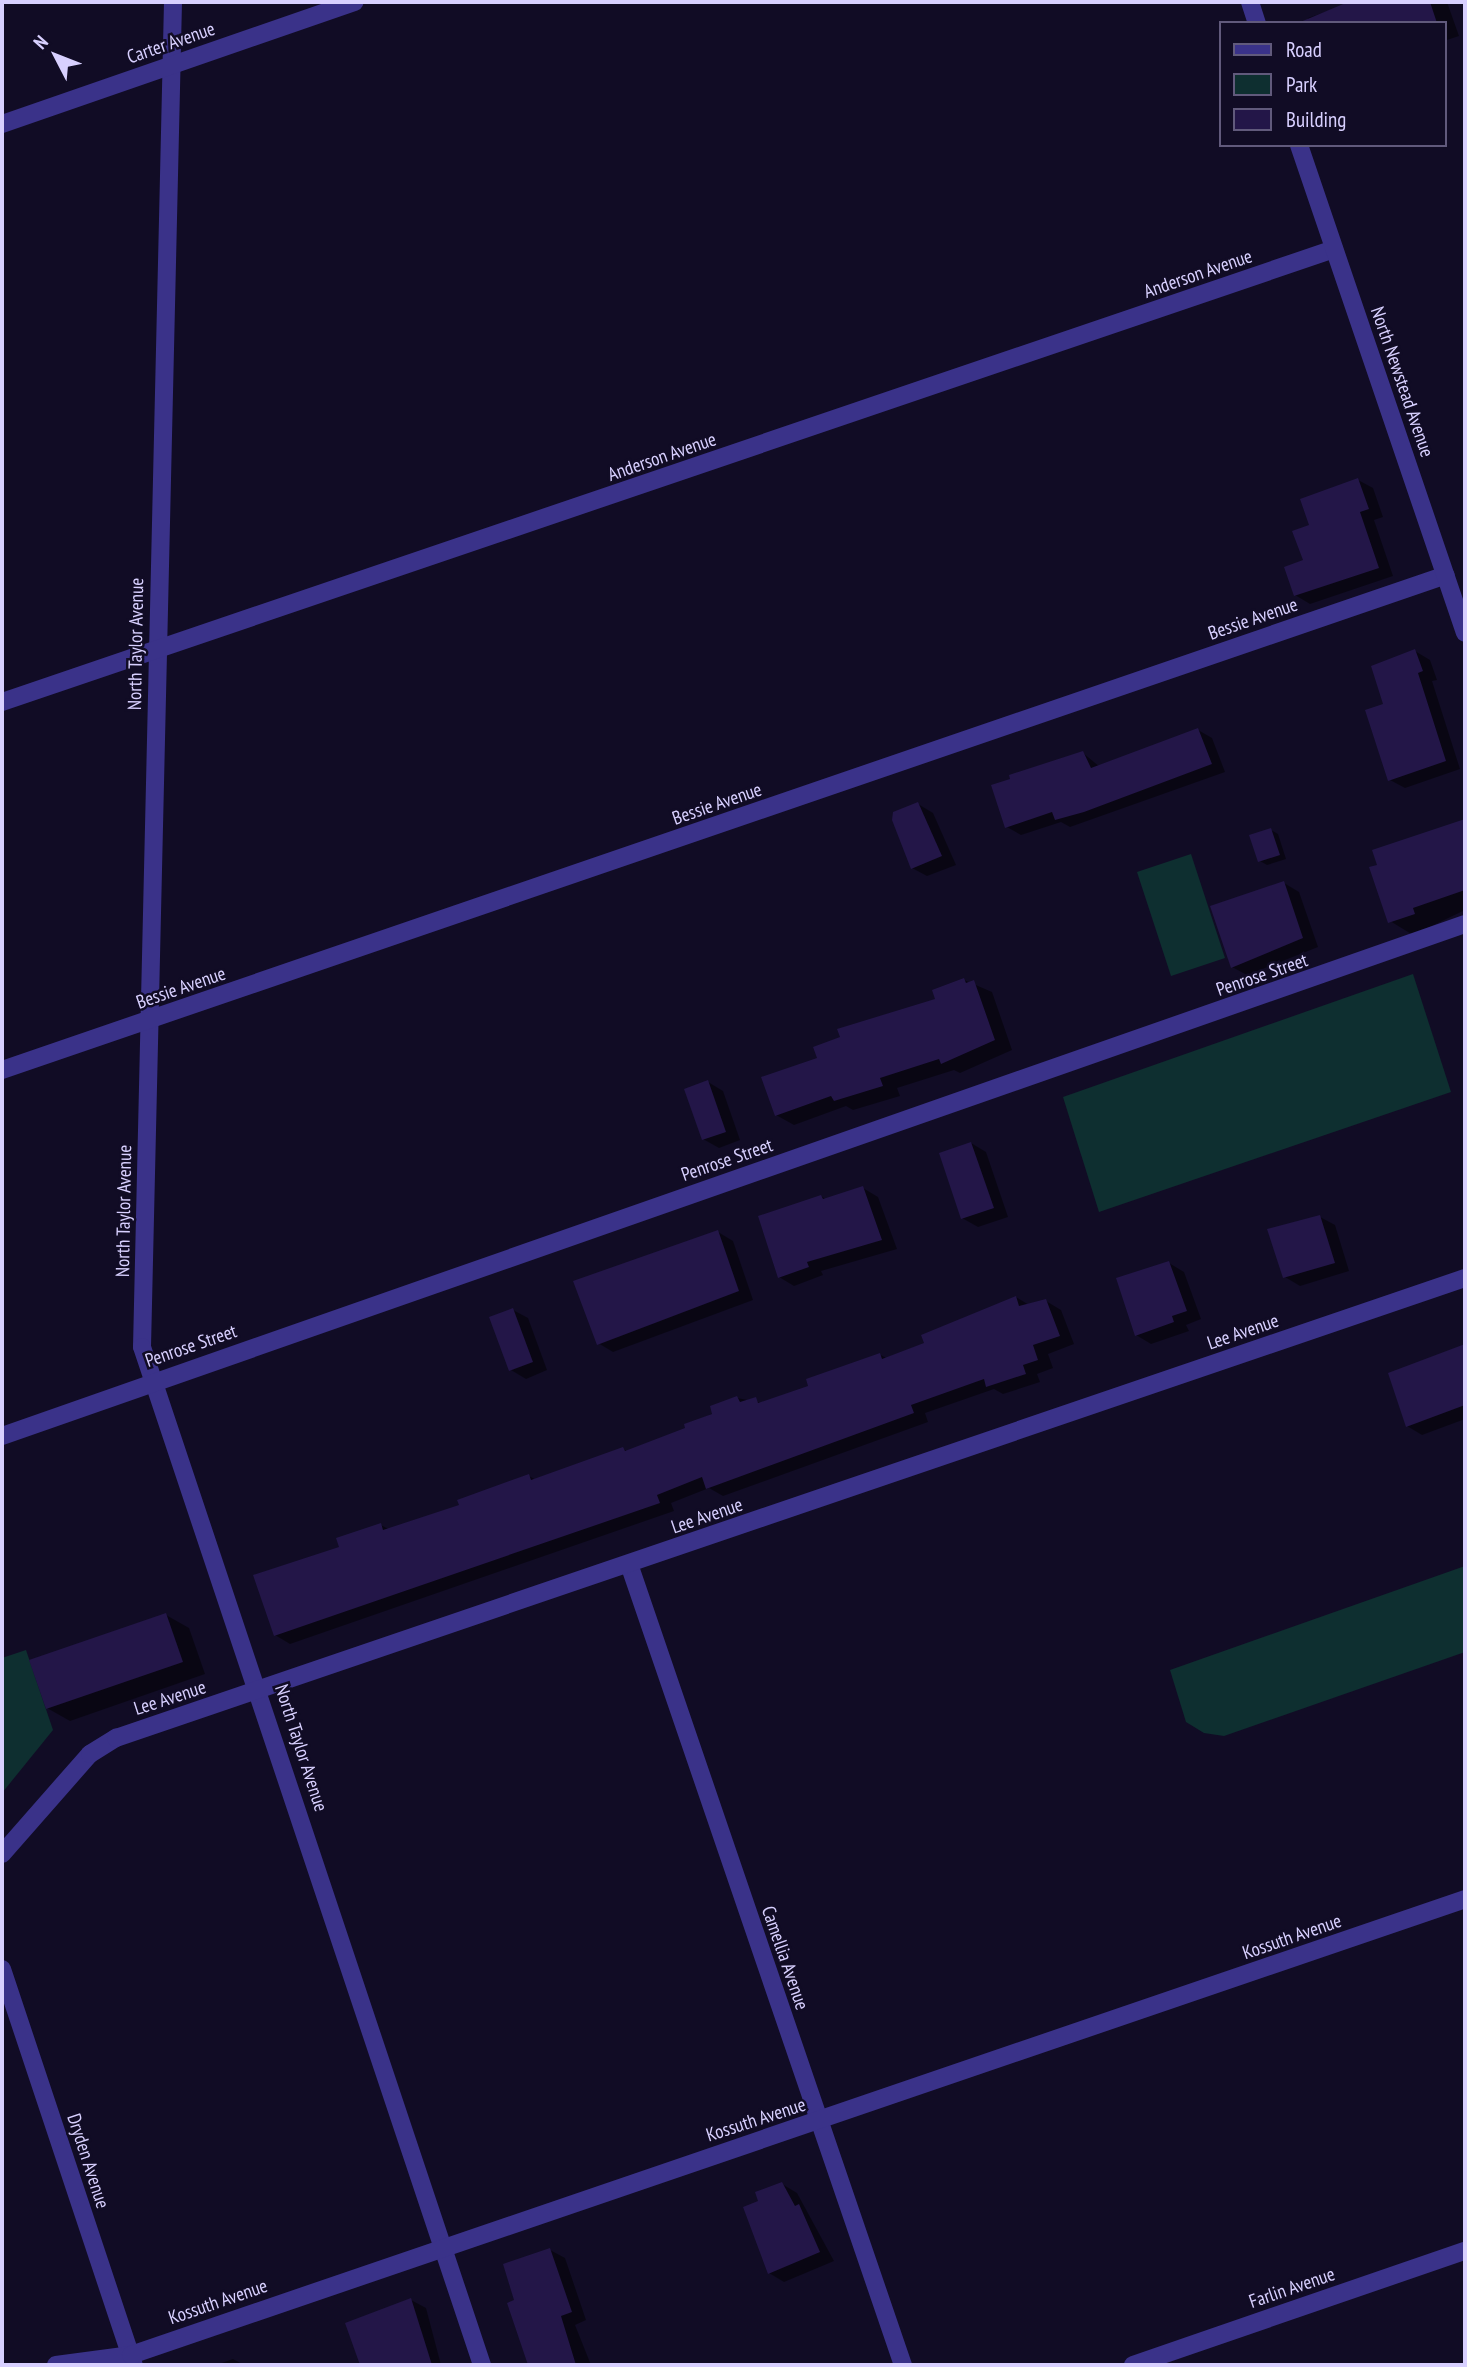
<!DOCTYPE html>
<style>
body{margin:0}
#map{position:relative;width:1467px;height:2367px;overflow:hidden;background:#110c25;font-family:"PT Sans Narrow",sans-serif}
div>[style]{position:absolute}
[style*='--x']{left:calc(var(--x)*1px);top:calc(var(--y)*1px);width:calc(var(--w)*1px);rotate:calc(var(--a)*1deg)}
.green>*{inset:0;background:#0e2f30}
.shadow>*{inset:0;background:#0007}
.building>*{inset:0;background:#231648}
.minor>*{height:18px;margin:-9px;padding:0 9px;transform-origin:9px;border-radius:9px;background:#3a3289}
.tertiary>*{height:18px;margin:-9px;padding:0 9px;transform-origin:9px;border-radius:9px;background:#3a3289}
span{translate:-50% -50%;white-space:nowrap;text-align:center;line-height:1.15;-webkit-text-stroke:5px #110c25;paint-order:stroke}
.street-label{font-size:19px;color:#d8d0ff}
.frame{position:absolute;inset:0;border:4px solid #d8d0ff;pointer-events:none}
.legend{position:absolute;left:1219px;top:21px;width:228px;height:126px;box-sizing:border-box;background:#110c25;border:2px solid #615a7c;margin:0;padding:9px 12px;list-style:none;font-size:21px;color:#d8d0ff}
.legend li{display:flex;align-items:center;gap:14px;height:35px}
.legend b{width:35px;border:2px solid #615a7c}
.north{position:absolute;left:21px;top:21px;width:70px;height:70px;-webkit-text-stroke:5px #110c25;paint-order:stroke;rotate:312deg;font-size:19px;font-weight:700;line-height:28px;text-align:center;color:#d8d0ff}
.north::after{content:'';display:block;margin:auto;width:24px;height:32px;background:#d8d0ff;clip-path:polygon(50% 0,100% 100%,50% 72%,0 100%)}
</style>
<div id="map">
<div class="green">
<i style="clip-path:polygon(1191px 854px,1225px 958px,1171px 976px,1137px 872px)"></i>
<i style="clip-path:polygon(1413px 974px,1451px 1092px,1099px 1212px,1063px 1097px)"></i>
<i style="clip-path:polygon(1465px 1566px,1465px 1652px,1224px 1736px,1204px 1733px,1186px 1722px,1170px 1670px)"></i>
<i style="clip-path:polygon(26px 1650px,53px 1730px,2px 1793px,2px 1658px)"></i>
</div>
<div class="shadow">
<i style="clip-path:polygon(1354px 2px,1447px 2px,1459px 36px,1444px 41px,1444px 23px,1309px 23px,1308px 18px)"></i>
<i style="clip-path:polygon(1358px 480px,1373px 488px,1383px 517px,1374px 520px,1393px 576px,1310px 604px,1295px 595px,1311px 526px)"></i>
<i style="clip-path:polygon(1415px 651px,1430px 660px,1437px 680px,1432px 681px,1460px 769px,1405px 788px,1390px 780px,1386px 706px)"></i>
<i style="clip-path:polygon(1198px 730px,1212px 738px,1225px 772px,1070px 827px,1061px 822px,1021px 835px,1007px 827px,1012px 780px,1083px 753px,1100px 767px)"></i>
<i style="clip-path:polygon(918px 804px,933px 813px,956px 865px,927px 876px,912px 868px)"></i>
<i style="clip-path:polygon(1461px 822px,1465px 825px,1465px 910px,1413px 935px,1390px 921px)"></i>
<i style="clip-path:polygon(1271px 830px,1278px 834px,1286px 859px,1267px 865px,1260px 861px)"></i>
<i style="clip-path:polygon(1284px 883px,1299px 892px,1318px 947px,1247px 975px,1232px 967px)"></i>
<i style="clip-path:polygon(964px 980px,992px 992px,1012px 1050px,960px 1073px,954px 1070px,897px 1088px,900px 1096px,853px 1110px,846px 1106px,794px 1125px,776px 1115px,819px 1059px,937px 1000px)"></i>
<i style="clip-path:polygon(708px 1082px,723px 1091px,740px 1140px,719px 1148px,703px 1139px)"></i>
<i style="clip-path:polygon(971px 1143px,986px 1152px,1008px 1217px,978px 1227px,962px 1218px)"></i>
<i style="clip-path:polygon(863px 1188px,878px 1197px,897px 1249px,821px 1271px,823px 1275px,794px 1286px,779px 1277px,821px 1196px,827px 1200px)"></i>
<i style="clip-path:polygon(1320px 1217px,1335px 1225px,1349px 1271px,1300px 1286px,1285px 1277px)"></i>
<i style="clip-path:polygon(718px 1232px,733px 1241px,753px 1300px,613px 1352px,598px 1343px)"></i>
<i style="clip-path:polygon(1169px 1263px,1184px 1272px,1201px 1319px,1186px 1325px,1189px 1331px,1151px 1344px,1136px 1335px)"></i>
<i style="clip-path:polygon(1016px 1297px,1029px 1305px,1046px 1301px,1061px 1310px,1074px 1344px,1048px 1354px,1053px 1368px,1037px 1374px,1040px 1382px,1003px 1394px,994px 1389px,925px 1413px,928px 1422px,723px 1496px,709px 1488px,671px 1503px,674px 1511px,290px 1644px,275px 1635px,341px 1548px,381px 1525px,390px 1530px,461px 1506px,529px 1476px,536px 1480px,623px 1449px,629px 1452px,687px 1429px,737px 1398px,763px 1403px,811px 1387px,879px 1354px,888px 1359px,926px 1344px)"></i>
<i style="clip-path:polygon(513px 1310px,528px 1318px,547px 1370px,526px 1379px,511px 1370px)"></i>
<i style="clip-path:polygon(1465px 1346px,1465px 1419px,1422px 1435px,1407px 1426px,1390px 1375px)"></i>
<i style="clip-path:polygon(166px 1615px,189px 1628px,205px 1674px,70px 1721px,47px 1708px)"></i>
<i style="clip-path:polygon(782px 2184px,797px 2193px,834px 2261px,784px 2282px,769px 2273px,760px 2202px)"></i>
<i style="clip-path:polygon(550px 2250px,565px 2258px,586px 2320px,575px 2325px,591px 2365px,530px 2365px,509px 2304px,517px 2301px)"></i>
<i style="clip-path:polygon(411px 2300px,426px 2308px,441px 2365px,362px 2365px,348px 2324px)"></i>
<i style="clip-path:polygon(233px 2359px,244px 2365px,216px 2365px)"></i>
</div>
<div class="building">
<i style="clip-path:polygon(1348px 2px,1430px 2px,1437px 23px,1298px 23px)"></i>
<i style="clip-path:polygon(1358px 478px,1369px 509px,1360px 512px,1379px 568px,1294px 596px,1284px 567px,1303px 560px,1292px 531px,1309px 525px,1300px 499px)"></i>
<i style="clip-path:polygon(1415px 649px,1423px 671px,1418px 673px,1446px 761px,1388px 781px,1365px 710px,1383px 704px,1371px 666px)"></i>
<i style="clip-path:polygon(1198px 728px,1212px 764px,1084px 812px,1055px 820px,1052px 812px,1005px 828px,991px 785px,1010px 779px,1009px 775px,1083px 751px,1091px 768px)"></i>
<i style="clip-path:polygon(918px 802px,942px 856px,911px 869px,892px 820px,893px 812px)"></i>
<i style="clip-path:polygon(1465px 819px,1465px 890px,1413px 908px,1415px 914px,1388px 923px,1369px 867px,1377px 865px,1372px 850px)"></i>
<i style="clip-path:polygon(1271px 828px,1280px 855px,1258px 862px,1249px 835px)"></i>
<i style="clip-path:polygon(1284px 881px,1303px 938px,1231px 968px,1210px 906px)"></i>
<i style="clip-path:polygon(964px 978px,966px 983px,974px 980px,995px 1040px,941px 1064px,939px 1059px,880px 1078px,883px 1086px,834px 1101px,831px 1096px,775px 1116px,761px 1077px,817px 1058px,813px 1047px,840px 1037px,837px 1029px,935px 999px,932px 990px)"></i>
<i style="clip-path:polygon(708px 1080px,726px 1132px,702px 1140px,684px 1089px)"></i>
<i style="clip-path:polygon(971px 1142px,994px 1208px,961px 1219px,939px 1153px)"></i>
<i style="clip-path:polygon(863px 1186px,882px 1240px,807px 1262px,809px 1267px,778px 1278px,758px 1216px,821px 1195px,823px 1199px)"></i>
<i style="clip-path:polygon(1320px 1215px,1335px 1263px,1283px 1278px,1267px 1229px)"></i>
<i style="clip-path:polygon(718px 1230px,739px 1291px,597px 1345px,573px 1281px)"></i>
<i style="clip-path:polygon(1169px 1261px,1187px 1311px,1172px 1316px,1174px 1322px,1135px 1336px,1116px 1278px)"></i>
<i style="clip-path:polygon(1016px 1296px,1019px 1306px,1046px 1299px,1060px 1336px,1033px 1345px,1038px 1360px,1023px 1365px,1026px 1374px,986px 1387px,984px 1379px,911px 1405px,914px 1413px,706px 1489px,702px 1477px,657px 1495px,660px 1503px,274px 1636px,253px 1575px,339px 1547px,336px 1538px,381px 1523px,383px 1530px,459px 1505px,457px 1500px,529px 1474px,531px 1480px,623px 1447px,625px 1451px,685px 1428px,684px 1424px,712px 1414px,710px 1406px,737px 1396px,740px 1402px,756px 1397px,758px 1403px,808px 1386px,806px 1379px,880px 1353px,882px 1359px,924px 1343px,921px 1335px)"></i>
<i style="clip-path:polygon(513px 1308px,533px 1362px,509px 1371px,489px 1317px)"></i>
<i style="clip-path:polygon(1465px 1344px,1465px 1405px,1406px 1427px,1388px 1373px)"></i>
<i style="clip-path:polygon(166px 1613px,183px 1662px,46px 1709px,29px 1660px)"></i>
<i style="clip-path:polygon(782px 2182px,795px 2206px,799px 2204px,820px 2252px,768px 2274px,743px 2207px,758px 2201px,755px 2192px)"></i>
<i style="clip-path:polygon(550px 2248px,572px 2312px,561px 2316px,576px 2365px,528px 2365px,507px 2303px,514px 2300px,503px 2264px)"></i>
<i style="clip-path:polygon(411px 2298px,432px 2365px,360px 2365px,345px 2323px)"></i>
</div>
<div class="minor">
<i style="--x:173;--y:2;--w:1345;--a:91.32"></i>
<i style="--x:142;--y:1347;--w:1073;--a:71.53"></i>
<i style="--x:2;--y:124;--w:373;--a:-19.1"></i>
<i style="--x:2;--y:702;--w:1407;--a:-18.78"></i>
<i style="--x:2;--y:1070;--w:1526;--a:-18.92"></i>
<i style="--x:2;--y:1436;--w:1550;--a:-19.29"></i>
<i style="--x:629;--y:1564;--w:847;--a:71.12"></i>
<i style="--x:2;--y:1969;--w:417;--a:71.6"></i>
<i style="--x:56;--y:2365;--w:76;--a:-7.6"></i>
<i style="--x:131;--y:2355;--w:1410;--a:-18.87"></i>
<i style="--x:1133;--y:2365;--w:351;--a:-19"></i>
</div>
<div class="tertiary">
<i style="--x:1250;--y:2;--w:22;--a:72"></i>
<i style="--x:1299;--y:145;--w:515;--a:71.21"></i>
<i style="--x:2;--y:1854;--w:133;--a:-48.7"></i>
<i style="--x:90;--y:1754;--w:31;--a:-32"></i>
<i style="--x:116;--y:1738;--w:1425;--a:-18.83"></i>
</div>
<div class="street-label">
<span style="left:171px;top:43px;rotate:-19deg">Carter Avenue</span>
<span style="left:1198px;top:274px;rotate:-19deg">Anderson Avenue</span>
<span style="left:1402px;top:382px;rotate:71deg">North Newstead Avenue</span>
<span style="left:662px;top:457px;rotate:-19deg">Anderson Avenue</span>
<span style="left:1253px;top:619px;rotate:-19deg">Bessie Avenue</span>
<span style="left:136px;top:644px;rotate:-89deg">North Taylor Avenue</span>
<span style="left:717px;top:804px;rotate:-19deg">Bessie Avenue</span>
<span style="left:1262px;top:975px;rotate:-19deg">Penrose Street</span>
<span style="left:181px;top:988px;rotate:-19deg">Bessie Avenue</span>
<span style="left:727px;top:1160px;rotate:-19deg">Penrose Street</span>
<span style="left:124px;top:1211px;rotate:-89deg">North Taylor Avenue</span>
<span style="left:1243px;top:1332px;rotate:-19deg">Lee Avenue</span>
<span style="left:191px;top:1346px;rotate:-19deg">Penrose Street</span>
<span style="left:707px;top:1516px;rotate:-19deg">Lee Avenue</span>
<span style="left:170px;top:1698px;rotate:-18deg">Lee Avenue</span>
<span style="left:301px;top:1748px;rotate:72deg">North Taylor Avenue</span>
<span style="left:1292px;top:1937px;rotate:-19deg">Kossuth Avenue</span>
<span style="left:785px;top:1958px;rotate:71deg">Camellia Avenue</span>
<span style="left:756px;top:2120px;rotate:-18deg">Kossuth Avenue</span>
<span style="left:88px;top:2161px;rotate:72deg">Dryden Avenue</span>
<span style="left:1292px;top:2288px;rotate:-19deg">Farlin Avenue</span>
<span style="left:218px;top:2302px;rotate:-19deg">Kossuth Avenue</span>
</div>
<div class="frame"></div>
<ul class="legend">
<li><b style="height:9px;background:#3a3289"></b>Road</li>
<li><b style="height:19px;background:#0e2f30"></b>Park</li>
<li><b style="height:19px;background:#231648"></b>Building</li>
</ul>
<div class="north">N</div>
</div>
